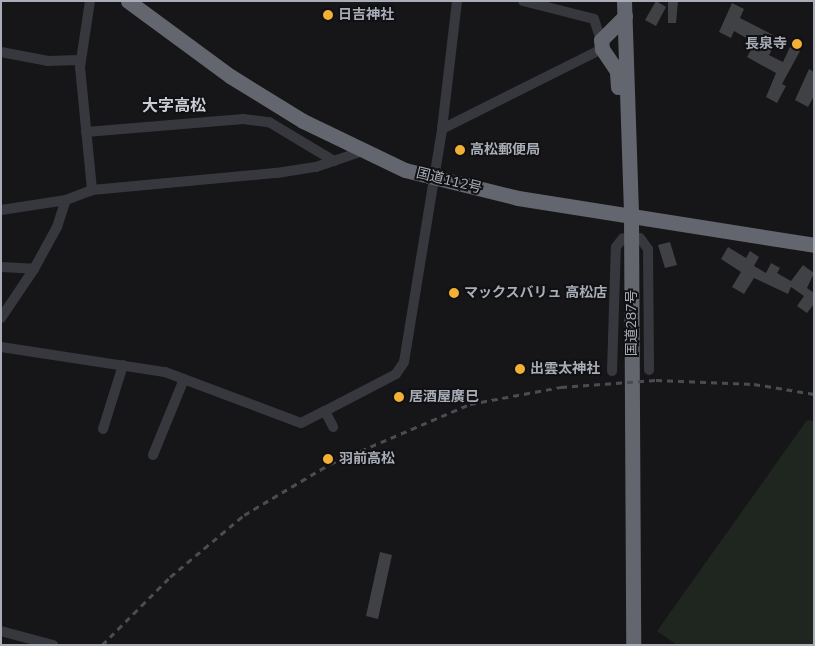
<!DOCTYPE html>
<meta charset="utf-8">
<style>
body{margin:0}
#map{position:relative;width:815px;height:646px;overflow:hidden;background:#161618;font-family:"Nunito Sans","Noto Sans JP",sans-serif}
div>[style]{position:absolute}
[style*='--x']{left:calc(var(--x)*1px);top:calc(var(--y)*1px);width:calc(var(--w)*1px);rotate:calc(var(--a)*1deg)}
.green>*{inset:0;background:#1e261f}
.building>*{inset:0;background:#404145}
.minor>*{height:10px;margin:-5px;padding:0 5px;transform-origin:5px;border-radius:5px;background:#37383d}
.highway>*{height:15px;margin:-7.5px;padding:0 7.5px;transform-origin:7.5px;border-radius:7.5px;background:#63666e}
.rail>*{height:2.5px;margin-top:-1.25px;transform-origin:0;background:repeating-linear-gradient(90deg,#4a4c52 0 6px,transparent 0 11px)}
.dots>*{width:14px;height:14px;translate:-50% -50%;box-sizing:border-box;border:2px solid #111113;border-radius:50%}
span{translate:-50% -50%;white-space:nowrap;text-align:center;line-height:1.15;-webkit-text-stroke:4px #111113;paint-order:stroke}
.poi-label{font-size:14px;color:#a8adb8;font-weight:700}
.left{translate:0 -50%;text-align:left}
.right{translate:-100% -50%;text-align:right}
.street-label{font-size:14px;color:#a8adb8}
.quarter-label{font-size:16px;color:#c9ccd4;font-weight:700}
.frame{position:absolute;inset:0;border:2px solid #a8adb8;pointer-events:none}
</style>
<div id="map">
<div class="green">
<i style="clip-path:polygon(807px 420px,814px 421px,814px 645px,677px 645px,657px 631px)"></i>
</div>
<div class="building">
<i style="clip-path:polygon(656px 1px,666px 7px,656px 26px,645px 20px)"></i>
<i style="clip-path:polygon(668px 1px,678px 1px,676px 23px,668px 23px)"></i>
<i style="clip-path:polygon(732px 3px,744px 9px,740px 18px,779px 38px,769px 55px,783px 62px,790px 47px,800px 51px,782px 84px,786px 86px,777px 103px,766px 97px,776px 73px,747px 57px,755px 43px,734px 31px,731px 38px,719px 32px)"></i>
<i style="clip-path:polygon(809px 69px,814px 72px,814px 96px,808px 107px,795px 100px)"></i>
<i style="clip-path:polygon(670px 242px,677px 265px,665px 268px,658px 245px)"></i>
<i style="clip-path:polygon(728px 247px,746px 258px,750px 251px,759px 257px,754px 266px,766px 273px,771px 263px,780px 268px,777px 273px,791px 281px,803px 265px,814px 273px,807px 288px,814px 293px,814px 304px,807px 313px,797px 306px,804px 296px,791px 287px,788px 294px,754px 278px,744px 294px,732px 287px,741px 272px,721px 259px)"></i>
<i style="clip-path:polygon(380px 552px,392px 555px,378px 619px,366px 616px)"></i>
</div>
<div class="minor">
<i style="--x:90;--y:1;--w:67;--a:98.6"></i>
<i style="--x:80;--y:67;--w:124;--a:84.4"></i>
<i style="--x:523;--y:1;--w:73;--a:14.2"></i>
<i style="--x:594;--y:19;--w:22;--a:72"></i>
<i style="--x:1;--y:52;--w:48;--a:10.8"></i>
<i style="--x:48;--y:61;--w:32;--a:-2"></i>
<i style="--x:442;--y:129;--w:129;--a:-83.3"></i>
<i style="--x:86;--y:132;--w:158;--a:-4.7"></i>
<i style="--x:243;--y:119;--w:26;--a:7"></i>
<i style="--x:269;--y:122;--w:76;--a:31"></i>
<i style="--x:1;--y:210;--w:66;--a:-8.7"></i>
<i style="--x:640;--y:238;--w:14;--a:54"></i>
<i style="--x:648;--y:249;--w:121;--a:89.5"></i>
<i style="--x:1;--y:267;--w:33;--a:3"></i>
<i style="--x:34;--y:269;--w:48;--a:-61.3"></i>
<i style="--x:57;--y:227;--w:28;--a:-72"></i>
<i style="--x:66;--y:200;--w:28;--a:-21"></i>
<i style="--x:92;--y:190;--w:186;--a:-5.3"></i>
<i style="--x:277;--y:173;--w:39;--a:-9"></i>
<i style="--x:316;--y:167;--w:50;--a:-18.8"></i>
<i style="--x:1;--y:318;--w:59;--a:-56"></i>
<i style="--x:1;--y:347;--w:166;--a:8.7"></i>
<i style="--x:165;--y:372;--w:145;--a:20.6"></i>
<i style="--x:301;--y:423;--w:27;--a:-27"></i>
<i style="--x:325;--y:411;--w:80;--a:-27.5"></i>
<i style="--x:396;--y:374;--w:14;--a:-56"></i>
<i style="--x:404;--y:362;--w:236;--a:-80.7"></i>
<i style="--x:442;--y:129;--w:179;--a:-26.6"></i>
<i style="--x:612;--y:371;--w:124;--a:-88.2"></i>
<i style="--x:616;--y:247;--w:11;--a:-52"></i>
<i style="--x:325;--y:411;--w:18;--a:63"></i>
<i style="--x:103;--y:429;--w:67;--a:-72.6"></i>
<i style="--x:153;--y:455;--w:82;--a:-67.8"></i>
<i style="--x:1;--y:631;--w:54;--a:15.1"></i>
</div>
<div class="highway">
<i style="--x:128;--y:1;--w:127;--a:36.3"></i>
<i style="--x:230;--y:76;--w:86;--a:31.7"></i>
<i style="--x:303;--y:121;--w:113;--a:25.7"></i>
<i style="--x:405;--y:170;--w:116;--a:13.9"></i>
<i style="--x:518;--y:198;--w:300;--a:9"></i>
<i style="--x:624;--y:1;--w:215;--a:88.1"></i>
<i style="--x:631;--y:216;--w:429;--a:89.7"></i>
<i style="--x:618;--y:87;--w:16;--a:-94"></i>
<i style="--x:617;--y:71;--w:27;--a:-124"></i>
<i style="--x:602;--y:49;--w:9;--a:-96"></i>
<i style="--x:601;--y:40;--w:34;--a:-45"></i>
</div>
<div class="rail">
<i style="--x:102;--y:645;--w:96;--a:-45"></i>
<i style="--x:170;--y:577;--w:97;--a:-40"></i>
<i style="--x:244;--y:515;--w:100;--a:-30.7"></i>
<i style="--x:330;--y:464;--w:152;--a:-23.2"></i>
<i style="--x:470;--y:404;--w:93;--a:-10.6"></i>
<i style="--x:561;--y:387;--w:95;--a:-4.2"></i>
<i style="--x:656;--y:380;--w:98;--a:2.3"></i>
<i style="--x:754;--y:384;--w:61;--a:9.5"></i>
</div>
<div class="dots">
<i style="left:328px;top:15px;background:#f2b134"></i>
<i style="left:797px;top:44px;background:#f2b134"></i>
<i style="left:460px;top:150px;background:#f2b134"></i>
<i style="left:454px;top:293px;background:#f2b134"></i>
<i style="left:520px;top:369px;background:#f2b134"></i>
<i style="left:399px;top:397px;background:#f2b134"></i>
<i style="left:328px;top:459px;background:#f2b134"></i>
</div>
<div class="poi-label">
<span class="left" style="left:338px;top:15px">日吉神社</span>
<span class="right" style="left:787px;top:44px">長泉寺</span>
<span class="left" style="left:470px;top:150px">高松郵便局</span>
<span class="left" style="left:464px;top:293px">マックスバリュ 高松店</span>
<span class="left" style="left:530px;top:369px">出雲太神社</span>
<span class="left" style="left:409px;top:397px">居酒屋廣巳</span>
<span class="left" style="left:339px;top:459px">羽前高松</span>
</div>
<div class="street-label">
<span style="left:449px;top:181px;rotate:14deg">国道112号</span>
<span style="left:632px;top:323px;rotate:-90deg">国道287号</span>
</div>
<div class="quarter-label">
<span style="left:174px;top:106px">大字高松</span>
</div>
<div class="frame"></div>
</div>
